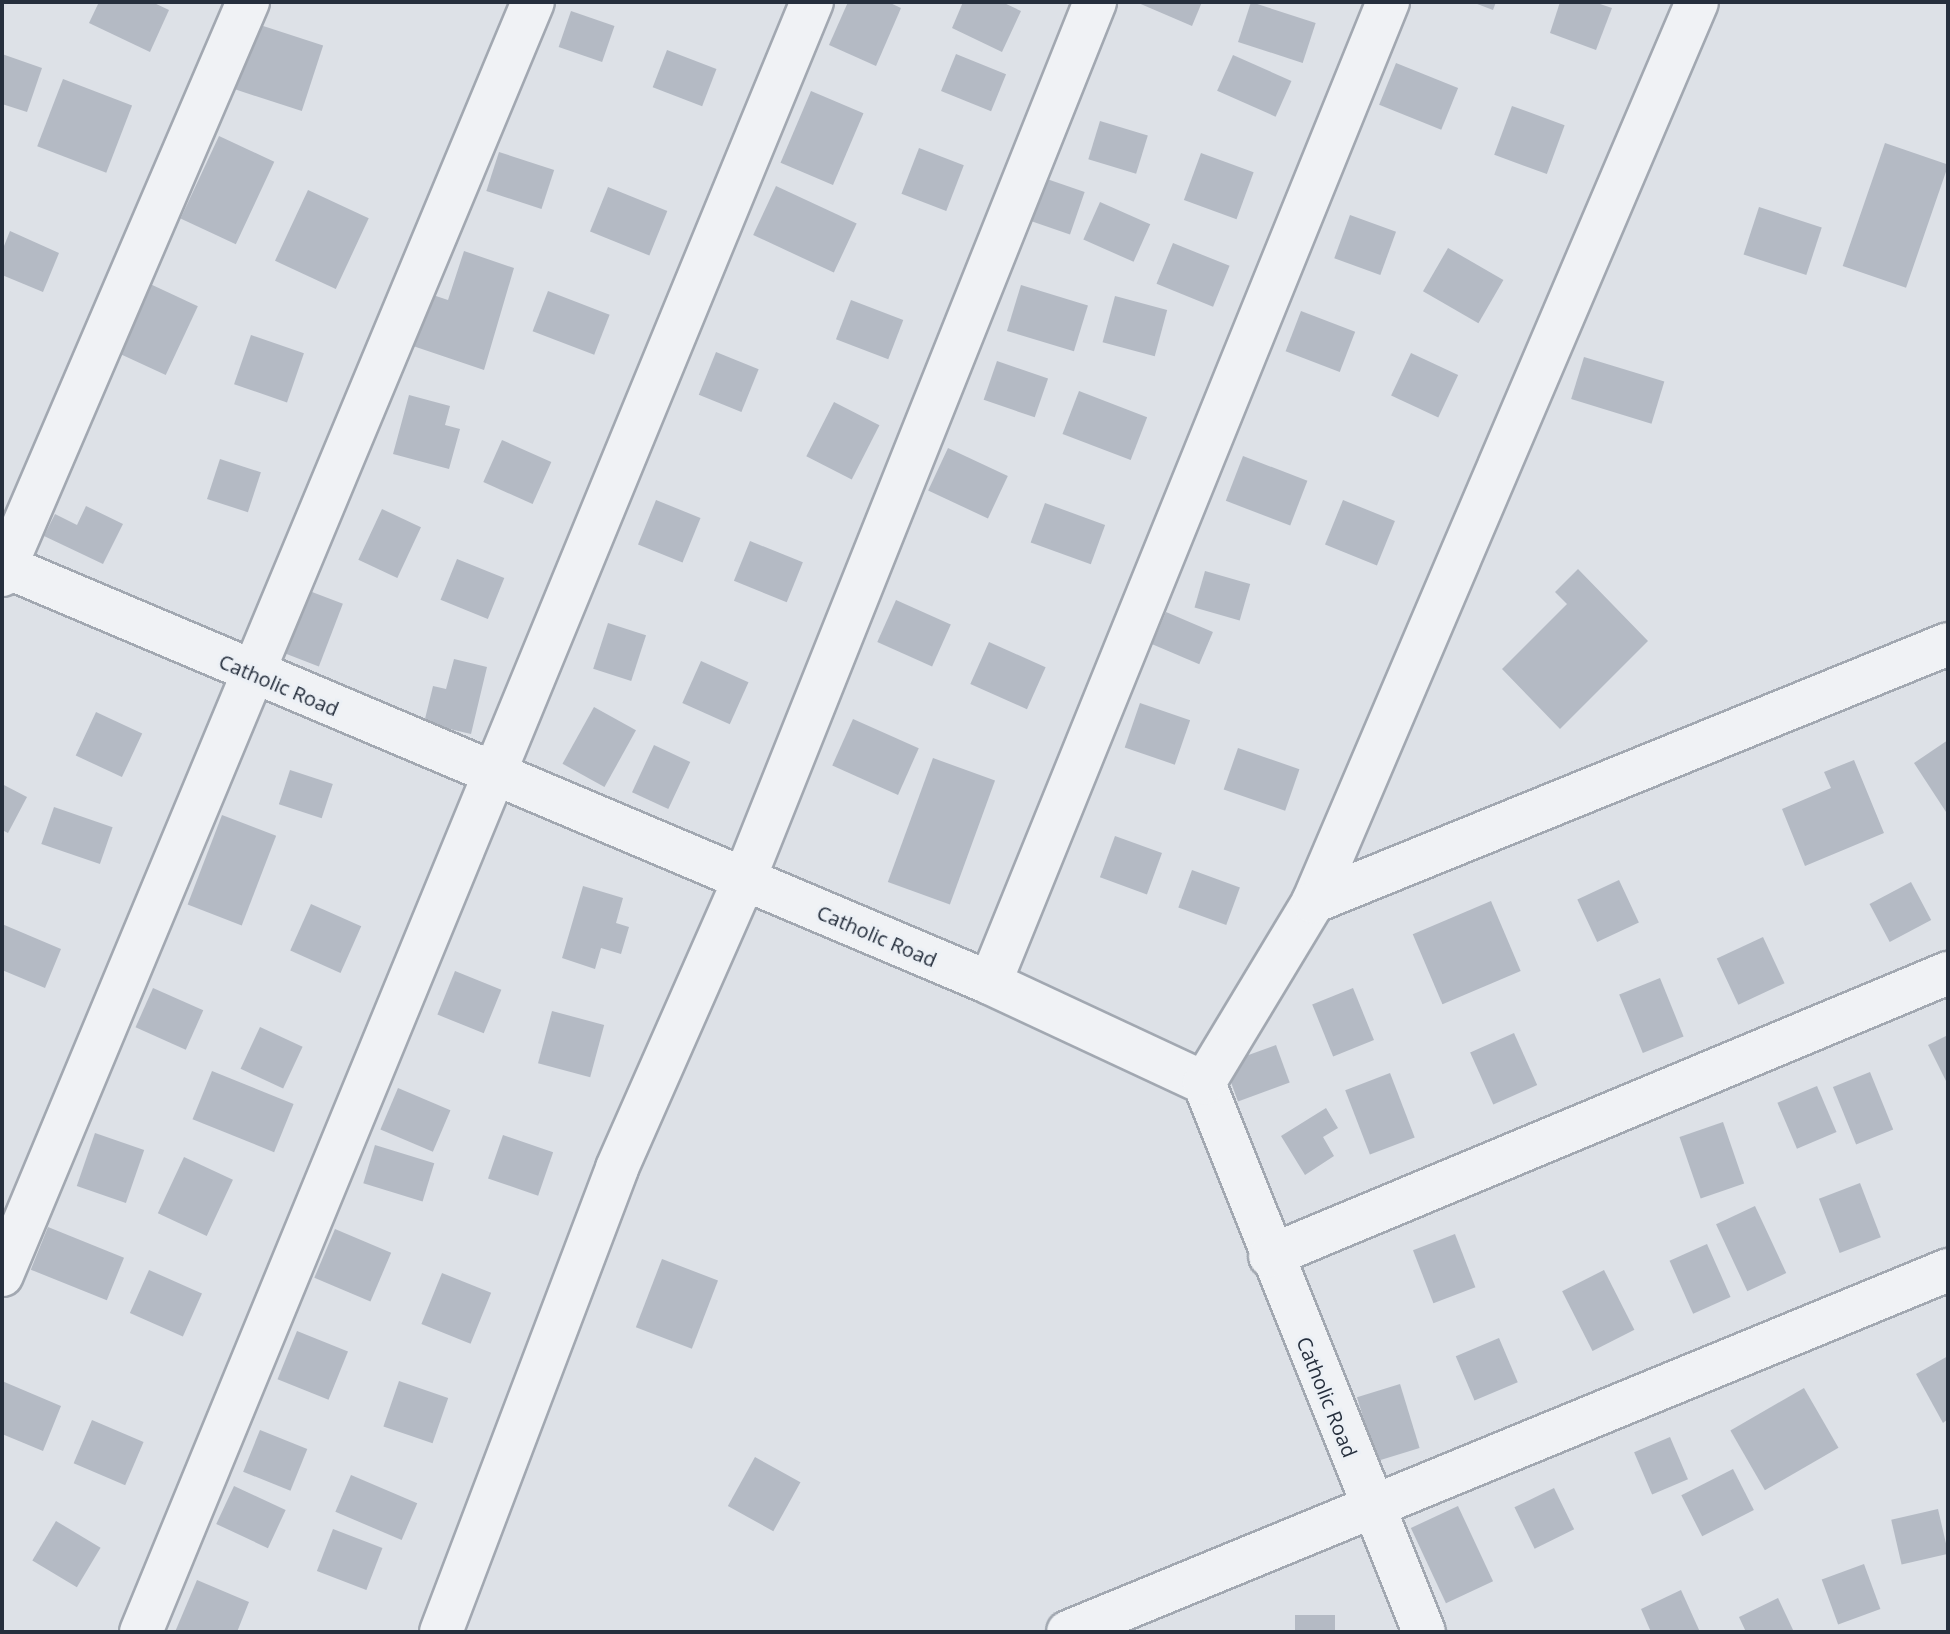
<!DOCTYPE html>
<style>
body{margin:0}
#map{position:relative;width:1950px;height:1634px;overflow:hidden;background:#dde1e7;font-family:"Open Sans",sans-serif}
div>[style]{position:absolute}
.building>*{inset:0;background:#b4bac4;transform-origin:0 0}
.roads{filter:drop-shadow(2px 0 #a2a8b1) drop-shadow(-2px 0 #a2a8b1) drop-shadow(0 2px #a2a8b1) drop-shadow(0 -2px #a2a8b1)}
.minor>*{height:42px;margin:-21px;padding:0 21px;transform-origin:21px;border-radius:21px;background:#f0f2f5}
span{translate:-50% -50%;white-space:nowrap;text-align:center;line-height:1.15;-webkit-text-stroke:6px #ecf0f5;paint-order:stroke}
.street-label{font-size:20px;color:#262f3d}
.frame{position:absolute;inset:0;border:4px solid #262f3d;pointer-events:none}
</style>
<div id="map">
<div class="building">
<div style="clip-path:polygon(99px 2px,152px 2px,169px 10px,150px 52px,89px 23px)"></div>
<div style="clip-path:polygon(848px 2px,888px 2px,901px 8px,876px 66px,829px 45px)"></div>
<div style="clip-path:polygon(963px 2px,1002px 2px,1021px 11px,1002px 52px,952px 28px)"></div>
<div style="clip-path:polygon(1136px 2px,1202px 2px,1192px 26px)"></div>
<div style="left:1251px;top:2px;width:68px;height:42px;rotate:18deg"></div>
<div style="clip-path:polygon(1472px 2px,1496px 2px,1493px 10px)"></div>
<div style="clip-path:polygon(1560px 2px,1594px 2px,1612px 8px,1596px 50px,1550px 33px)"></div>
<div style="left:571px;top:11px;width:46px;height:38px;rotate:19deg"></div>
<div style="left:248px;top:21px;width:79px;height:69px;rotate:18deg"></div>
<div style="left:667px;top:50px;width:53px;height:40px;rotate:21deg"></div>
<div style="clip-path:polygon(2px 54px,42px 68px,27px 112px,2px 104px)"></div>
<div style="left:956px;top:54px;width:54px;height:40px;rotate:22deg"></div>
<div style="left:1233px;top:55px;width:64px;height:39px;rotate:24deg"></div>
<div style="left:1396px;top:63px;width:67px;height:45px;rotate:22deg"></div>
<div style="left:63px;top:79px;width:74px;height:72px;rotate:21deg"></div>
<div style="left:811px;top:91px;width:57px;height:78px;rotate:23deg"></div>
<div style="left:1512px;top:106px;width:56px;height:52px;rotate:20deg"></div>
<div style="left:1100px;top:121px;width:50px;height:40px;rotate:17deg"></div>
<div style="left:219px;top:136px;width:61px;height:91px;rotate:25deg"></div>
<div style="left:1885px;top:143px;width:67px;height:130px;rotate:19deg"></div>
<div style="left:919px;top:148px;width:48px;height:49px;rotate:21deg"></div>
<div style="left:499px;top:152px;width:58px;height:41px;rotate:18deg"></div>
<div style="left:1201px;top:153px;width:56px;height:50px;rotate:20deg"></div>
<div style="left:1044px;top:178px;width:43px;height:45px;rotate:19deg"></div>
<div style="left:776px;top:186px;width:89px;height:54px;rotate:25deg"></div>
<div style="left:608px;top:187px;width:64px;height:48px;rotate:22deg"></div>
<div style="left:308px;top:190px;width:67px;height:78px;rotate:25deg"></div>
<div style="left:1100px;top:202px;width:55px;height:41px;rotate:24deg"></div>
<div style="left:1759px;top:207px;width:66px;height:50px;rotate:18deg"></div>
<div style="left:1350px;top:215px;width:49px;height:46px;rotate:20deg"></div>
<div style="clip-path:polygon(10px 231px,59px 253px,43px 292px,2px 275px,2px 251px)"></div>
<div style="left:1173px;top:243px;width:61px;height:44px;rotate:22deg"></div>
<div style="left:1448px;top:248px;width:64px;height:50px;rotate:30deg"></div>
<div style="clip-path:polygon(464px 251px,514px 268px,484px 370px,413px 346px,430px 294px,448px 300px)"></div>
<div style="left:148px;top:283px;width:55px;height:76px;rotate:25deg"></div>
<div style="left:1021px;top:285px;width:70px;height:48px;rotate:17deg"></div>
<div style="left:548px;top:291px;width:66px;height:43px;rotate:21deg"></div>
<div style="left:1115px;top:296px;width:54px;height:48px;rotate:15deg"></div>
<div style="left:851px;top:300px;width:56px;height:42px;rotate:21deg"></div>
<div style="left:1301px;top:311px;width:58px;height:43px;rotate:21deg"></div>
<div style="left:251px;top:335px;width:56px;height:52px;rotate:19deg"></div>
<div style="left:716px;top:352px;width:46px;height:46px;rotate:22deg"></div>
<div style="left:1411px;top:353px;width:52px;height:47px;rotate:25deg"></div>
<div style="left:1584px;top:357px;width:84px;height:44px;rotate:17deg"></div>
<div style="left:997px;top:361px;width:54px;height:41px;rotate:19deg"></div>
<div style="left:1079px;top:391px;width:73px;height:46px;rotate:21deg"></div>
<div style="clip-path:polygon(409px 395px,450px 406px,445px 425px,460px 429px,449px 469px,393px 454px)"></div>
<div style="left:834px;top:402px;width:51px;height:61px;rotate:27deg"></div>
<div style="left:502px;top:440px;width:54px;height:46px;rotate:24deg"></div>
<div style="left:948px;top:448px;width:66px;height:47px;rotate:25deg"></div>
<div style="left:1243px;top:456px;width:69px;height:48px;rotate:21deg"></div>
<div style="left:220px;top:459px;width:43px;height:42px;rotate:18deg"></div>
<div style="left:656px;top:500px;width:48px;height:48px;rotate:22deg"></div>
<div style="left:1343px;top:500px;width:56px;height:48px;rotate:22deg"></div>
<div style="left:1045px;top:503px;width:64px;height:42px;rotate:20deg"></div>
<div style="clip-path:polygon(86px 506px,123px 524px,103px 564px,44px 536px,55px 514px,77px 525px)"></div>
<div style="left:382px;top:509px;width:43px;height:56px;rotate:25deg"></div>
<div style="left:750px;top:541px;width:57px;height:43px;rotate:22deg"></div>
<div style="left:457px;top:559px;width:51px;height:44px;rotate:22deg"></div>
<div style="clip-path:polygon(1578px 569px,1648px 641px,1560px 729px,1502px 669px,1567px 604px,1555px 592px)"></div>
<div style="left:1205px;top:571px;width:47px;height:38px;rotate:16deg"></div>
<div style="left:299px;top:587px;width:47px;height:67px;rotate:21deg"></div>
<div style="left:896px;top:600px;width:60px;height:46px;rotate:24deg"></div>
<div style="left:1166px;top:612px;width:51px;height:35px;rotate:23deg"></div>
<div style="left:608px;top:623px;width:40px;height:48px;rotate:18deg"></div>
<div style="left:989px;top:642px;width:62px;height:46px;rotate:24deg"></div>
<div style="clip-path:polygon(454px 659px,487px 667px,471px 734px,424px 723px,433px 686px,446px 689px)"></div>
<div style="left:701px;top:661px;width:52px;height:46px;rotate:24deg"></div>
<div style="left:1140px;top:703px;width:53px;height:47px;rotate:19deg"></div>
<div style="left:594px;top:707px;width:48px;height:65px;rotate:29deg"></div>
<div style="left:96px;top:712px;width:51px;height:48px;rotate:25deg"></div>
<div style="left:853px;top:719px;width:72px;height:51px;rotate:24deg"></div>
<div style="clip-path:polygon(1948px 740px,1948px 815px,1914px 763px)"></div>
<div style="left:654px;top:745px;width:40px;height:52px;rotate:25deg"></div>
<div style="left:1238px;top:748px;width:65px;height:44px;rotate:19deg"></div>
<div style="left:933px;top:758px;width:66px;height:132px;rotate:20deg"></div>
<div style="clip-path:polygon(1854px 760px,1884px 833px,1805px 866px,1782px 809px,1831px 788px,1824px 772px)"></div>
<div style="left:290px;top:770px;width:45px;height:36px;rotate:18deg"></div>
<div style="clip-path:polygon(2px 784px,27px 797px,8px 833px,2px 830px)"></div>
<div style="left:54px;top:807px;width:62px;height:39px;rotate:19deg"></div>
<div style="left:222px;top:815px;width:58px;height:96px;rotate:21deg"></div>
<div style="left:1115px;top:836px;width:50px;height:44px;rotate:20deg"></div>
<div style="left:1192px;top:870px;width:51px;height:40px;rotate:20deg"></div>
<div style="left:1619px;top:880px;width:47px;height:46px;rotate:65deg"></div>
<div style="left:1911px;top:882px;width:43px;height:47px;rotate:62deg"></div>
<div style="clip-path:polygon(583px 886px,623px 898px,616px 923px,629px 927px,621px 954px,601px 948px,595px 969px,562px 958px)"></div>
<div style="left:1491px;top:901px;width:76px;height:85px;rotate:67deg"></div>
<div style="left:311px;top:904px;width:55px;height:51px;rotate:24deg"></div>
<div style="clip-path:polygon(2px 924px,61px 949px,45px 988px,2px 970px)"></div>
<div style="left:1763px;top:937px;width:51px;height:51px;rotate:65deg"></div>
<div style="left:455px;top:971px;width:50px;height:47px;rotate:22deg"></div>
<div style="left:1660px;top:978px;width:63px;height:44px;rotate:68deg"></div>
<div style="left:153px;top:988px;width:55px;height:43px;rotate:24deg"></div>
<div style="left:1353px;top:988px;width:56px;height:44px;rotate:68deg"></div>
<div style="left:552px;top:1011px;width:54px;height:54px;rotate:15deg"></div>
<div style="left:260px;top:1027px;width:47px;height:46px;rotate:25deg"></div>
<div style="left:1514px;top:1033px;width:57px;height:48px;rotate:66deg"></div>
<div style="clip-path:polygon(1948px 1035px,1948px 1085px,1928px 1045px)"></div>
<div style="left:1276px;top:1045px;width:40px;height:55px;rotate:70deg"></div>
<div style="left:212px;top:1071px;width:88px;height:52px;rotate:22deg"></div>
<div style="left:1870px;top:1072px;width:62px;height:40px;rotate:68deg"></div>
<div style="left:1390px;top:1073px;width:69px;height:48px;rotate:69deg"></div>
<div style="left:1817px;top:1086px;width:50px;height:43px;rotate:67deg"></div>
<div style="left:398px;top:1088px;width:57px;height:45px;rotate:23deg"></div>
<div style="clip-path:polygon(1326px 1108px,1338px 1128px,1323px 1137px,1334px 1156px,1305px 1175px,1281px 1136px)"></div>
<div style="left:1723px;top:1122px;width:65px;height:46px;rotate:71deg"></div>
<div style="left:95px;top:1133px;width:52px;height:56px;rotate:19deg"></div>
<div style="left:503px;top:1135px;width:53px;height:46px;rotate:19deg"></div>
<div style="left:375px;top:1145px;width:62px;height:40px;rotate:17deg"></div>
<div style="left:184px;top:1157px;width:54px;height:62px;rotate:25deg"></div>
<div style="left:1860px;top:1183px;width:58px;height:44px;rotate:69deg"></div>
<div style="left:1755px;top:1206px;width:74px;height:43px;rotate:65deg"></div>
<div style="left:48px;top:1227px;width:82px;height:46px;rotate:22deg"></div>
<div style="left:335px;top:1229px;width:61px;height:53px;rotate:23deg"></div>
<div style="left:1455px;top:1234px;width:57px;height:45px;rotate:69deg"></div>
<div style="left:1707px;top:1244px;width:58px;height:41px;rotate:66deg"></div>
<div style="left:662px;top:1259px;width:60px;height:73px;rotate:21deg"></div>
<div style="left:149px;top:1270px;width:58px;height:47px;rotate:24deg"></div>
<div style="left:1604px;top:1270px;width:67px;height:47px;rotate:63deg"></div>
<div style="left:442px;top:1273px;width:53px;height:55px;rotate:22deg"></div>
<div style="left:297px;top:1331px;width:55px;height:52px;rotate:22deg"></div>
<div style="left:1499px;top:1338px;width:48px;height:47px;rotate:67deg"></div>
<div style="clip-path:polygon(1948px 1356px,1948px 1419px,1943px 1423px,1916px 1374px)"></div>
<div style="clip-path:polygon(2px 1381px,61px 1406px,43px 1451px,2px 1434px)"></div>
<div style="left:399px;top:1381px;width:52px;height:48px;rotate:19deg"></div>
<div style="left:1400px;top:1384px;width:67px;height:45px;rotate:73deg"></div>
<div style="left:1804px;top:1388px;width:69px;height:85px;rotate:60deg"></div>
<div style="left:92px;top:1420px;width:56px;height:47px;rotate:23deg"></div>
<div style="left:260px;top:1430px;width:51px;height:45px;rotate:22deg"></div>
<div style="left:1670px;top:1437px;width:46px;height:39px;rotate:67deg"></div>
<div style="left:755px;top:1457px;width:52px;height:56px;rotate:29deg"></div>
<div style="left:1733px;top:1469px;width:46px;height:58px;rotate:63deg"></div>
<div style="left:351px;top:1475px;width:72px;height:40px;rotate:23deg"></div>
<div style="left:234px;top:1486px;width:57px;height:42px;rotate:25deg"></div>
<div style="left:1554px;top:1488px;width:46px;height:44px;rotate:64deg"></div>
<div style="left:1458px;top:1506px;width:83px;height:52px;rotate:65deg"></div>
<div style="left:1938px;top:1509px;width:46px;height:48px;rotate:77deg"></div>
<div style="left:56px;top:1521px;width:52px;height:46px;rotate:31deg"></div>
<div style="left:333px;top:1529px;width:53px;height:45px;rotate:21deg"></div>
<div style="left:1864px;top:1564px;width:48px;height:45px;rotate:70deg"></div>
<div style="clip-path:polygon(197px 1580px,249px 1602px,237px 1632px,175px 1632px)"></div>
<div style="clip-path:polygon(1681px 1590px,1700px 1632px,1651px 1632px,1641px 1609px)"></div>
<div style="clip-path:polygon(1778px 1598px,1794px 1632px,1746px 1632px,1739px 1617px)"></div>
<div style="left:1335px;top:1615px;width:17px;height:40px;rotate:90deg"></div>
</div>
<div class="roads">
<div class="minor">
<div style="left:2px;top:565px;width:1073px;rotate:22.93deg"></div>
<div style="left:990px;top:983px;width:236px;rotate:25deg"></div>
<div style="left:1204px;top:1083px;width:591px;rotate:68.16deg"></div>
<div style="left:2px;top:575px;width:624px;rotate:-66.77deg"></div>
<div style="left:1313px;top:902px;width:978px;rotate:-66.89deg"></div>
<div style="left:990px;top:983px;width:1059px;rotate:-67.92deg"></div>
<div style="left:1204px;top:1083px;width:211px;rotate:-58.9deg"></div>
<div style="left:1313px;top:902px;width:685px;rotate:-22.11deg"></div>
<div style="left:1270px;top:1256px;width:735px;rotate:-22.66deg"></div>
<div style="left:2px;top:1275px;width:1379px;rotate:-67.36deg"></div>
<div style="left:141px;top:1632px;width:1763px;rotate:-67.63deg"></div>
<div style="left:441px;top:1632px;width:496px;rotate:-69.2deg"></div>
<div style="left:617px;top:1168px;width:315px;rotate:-66.2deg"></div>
<div style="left:744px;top:880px;width:946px;rotate:-68.21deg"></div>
<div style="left:1068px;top:1632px;width:952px;rotate:-22.36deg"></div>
</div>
</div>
<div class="street-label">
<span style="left:279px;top:685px;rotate:23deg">Catholic Road</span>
<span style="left:877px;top:936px;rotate:23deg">Catholic Road</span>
<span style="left:1327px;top:1397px;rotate:68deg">Catholic Road</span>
</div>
<div class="frame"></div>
</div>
